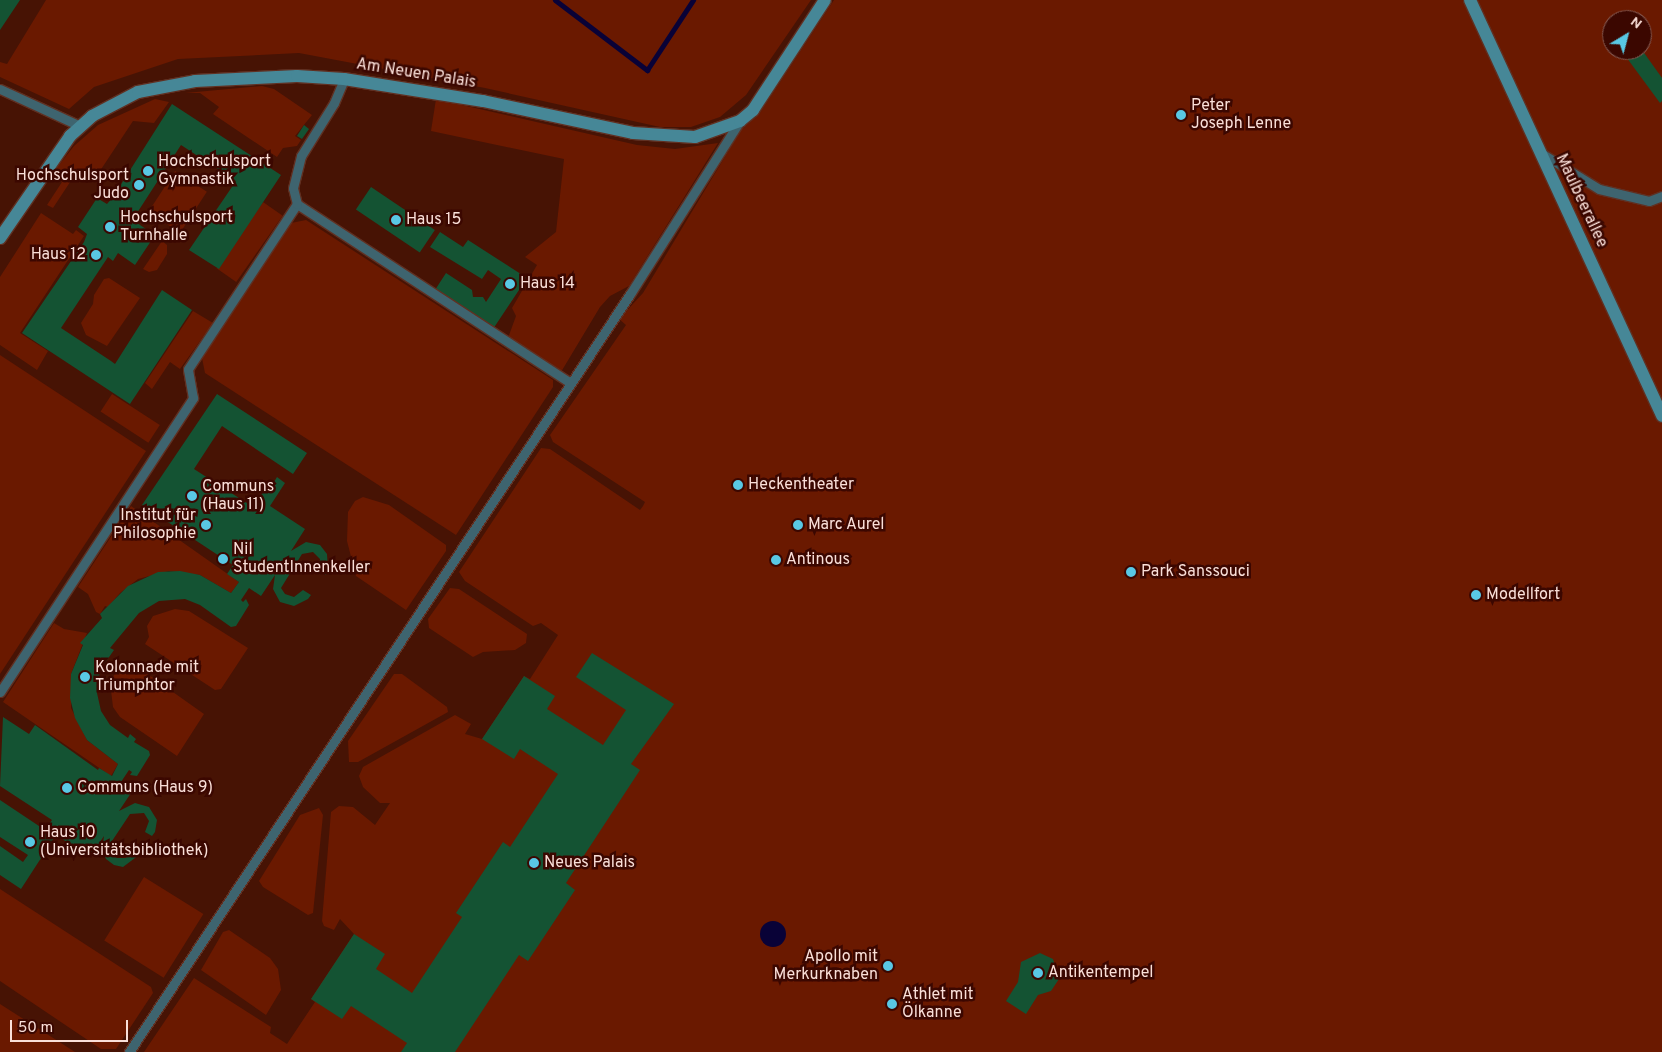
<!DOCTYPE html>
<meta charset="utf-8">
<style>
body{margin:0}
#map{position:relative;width:1662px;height:1052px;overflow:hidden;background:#471304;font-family:Overpass,sans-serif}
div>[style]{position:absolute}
.green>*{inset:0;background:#6a1900;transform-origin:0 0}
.water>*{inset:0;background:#090237}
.round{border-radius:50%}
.stream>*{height:5px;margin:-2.5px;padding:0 2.5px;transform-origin:2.5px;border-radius:2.5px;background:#090237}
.building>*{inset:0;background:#145333;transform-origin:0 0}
.roads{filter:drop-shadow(1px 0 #603022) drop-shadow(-1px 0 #603022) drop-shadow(0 1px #603022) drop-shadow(0 -1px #603022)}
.lane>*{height:9px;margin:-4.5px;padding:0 4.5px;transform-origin:4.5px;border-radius:4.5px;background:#3e646f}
.secondary>*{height:12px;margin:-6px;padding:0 6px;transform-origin:6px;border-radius:6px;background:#468797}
.dots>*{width:14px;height:14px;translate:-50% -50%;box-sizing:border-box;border:2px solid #3b0700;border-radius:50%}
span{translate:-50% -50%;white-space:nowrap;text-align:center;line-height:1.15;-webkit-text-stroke:5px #3b0700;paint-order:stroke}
.street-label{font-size:16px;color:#fadfd8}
.poi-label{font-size:16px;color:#fadfd8}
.left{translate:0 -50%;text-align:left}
.right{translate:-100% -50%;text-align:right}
.north{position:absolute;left:1602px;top:10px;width:50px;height:50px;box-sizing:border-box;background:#3b0700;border:1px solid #875d56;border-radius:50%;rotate:37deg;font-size:14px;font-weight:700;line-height:20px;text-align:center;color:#fadfd8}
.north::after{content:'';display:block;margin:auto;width:18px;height:22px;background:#59c8e4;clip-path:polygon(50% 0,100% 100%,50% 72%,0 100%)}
.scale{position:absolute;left:10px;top:1020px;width:118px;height:22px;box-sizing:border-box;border:2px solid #fadfd8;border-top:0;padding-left:6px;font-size:15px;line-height:18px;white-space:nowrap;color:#fadfd8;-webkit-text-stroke:4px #3b0700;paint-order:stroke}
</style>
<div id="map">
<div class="green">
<div style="clip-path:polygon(46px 0,811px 0,746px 95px,720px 117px,691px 127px,660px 127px,485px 88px,299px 53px,178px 59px,94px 87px,69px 109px,0 77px,0 62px,7px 64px)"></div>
<div style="clip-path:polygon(evenodd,834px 0,1662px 0,1662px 1052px,144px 1052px,194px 978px,271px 1027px,270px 1033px,287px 1044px,315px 1002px,311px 999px,354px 934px,340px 919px,334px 930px,324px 926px,322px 921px,331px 812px,339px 806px,353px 807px,375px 825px,390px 803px,380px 803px,363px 787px,359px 776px,363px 767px,455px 715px,471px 724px,465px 734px,482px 739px,524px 676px,530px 679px,558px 635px,541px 623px,533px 626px,465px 581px,459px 572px,541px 448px,550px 449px,640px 510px,643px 506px,645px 502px,553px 442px,550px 435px,626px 325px,619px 319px,643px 293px,741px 130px,759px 114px,834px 0,1612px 20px,1642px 20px,1642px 50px,1612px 50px,1612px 20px)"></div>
<div style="clip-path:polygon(262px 86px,274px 89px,312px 115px,295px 136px,301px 140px,297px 146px,283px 148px,277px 157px,213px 114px,219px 107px,200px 93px,185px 93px)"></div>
<div style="clip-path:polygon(155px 99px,169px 102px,154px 123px,133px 121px,94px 180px,78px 170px,53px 208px,47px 205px,62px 182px,51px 175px,74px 146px,98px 125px)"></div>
<div style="clip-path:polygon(436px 99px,637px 145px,675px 149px,718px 143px,629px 286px,610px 296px,600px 307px,561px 372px,508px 338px,516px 316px,512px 308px,537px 265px,525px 257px,556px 232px,564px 159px,431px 131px)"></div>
<div style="left:175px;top:171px;width:38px;height:49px;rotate:33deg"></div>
<div style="left:263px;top:202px;width:24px;height:81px;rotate:35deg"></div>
<div style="clip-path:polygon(41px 213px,73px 234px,76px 230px,84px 236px,20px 333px,48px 351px,37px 370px,0 345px,0 277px)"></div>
<div style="clip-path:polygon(306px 220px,553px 380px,553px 387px,456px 535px,205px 373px,202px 358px,291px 223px)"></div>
<div style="clip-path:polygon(162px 241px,167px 245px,167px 254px,157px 270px,149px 272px,143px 269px)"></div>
<div style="clip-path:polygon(109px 278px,140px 298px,107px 346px,86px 335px,81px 323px,93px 304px,94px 295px,104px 279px)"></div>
<div style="clip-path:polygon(193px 311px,213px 323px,180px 369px,170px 362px,152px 389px,145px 383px)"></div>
<div style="clip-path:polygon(0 355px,146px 451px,0 674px)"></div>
<div style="left:112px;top:394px;width:57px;height:21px;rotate:33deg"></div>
<div style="clip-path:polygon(363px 497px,389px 505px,446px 545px,446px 551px,406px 610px,356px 576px,347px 541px,348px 512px,355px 501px)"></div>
<div style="clip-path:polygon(131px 506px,239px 582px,231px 593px,200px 575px,169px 571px,138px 579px,120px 593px,108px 607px,105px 606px,100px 614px,96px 612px,88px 594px,78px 587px)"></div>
<div style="clip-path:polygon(450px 588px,459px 589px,527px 634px,526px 643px,515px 650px,483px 652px,473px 657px,429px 628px,428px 619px)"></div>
<div style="clip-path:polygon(175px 609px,189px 611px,248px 648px,221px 689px,215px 690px,145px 644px,149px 637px,147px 626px,153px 616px)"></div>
<div style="clip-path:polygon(54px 623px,64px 629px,87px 633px,71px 674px,71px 708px,87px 740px,118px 764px,111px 776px,3px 702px)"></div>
<div style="clip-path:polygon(132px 663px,204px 714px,177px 756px,120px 717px,113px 707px,110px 682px,117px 670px,127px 671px)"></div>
<div style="clip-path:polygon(394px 674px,402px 674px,447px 707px,448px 712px,358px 762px,349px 762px,348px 741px)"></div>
<div style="clip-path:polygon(319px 808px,323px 815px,313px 913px,308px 915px,263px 887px,259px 881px,300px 815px)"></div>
<div style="left:144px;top:877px;width:70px;height:75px;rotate:32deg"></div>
<div style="clip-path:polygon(0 889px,151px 987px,153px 993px,116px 1049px,101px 1049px,0 981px)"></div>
<div style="clip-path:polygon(229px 930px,270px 958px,278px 969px,281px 990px,266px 1015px,201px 970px,223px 932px)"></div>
<div style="clip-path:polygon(0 1004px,75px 1052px,0 1052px)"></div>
</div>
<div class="water">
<div class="round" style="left:760px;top:921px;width:26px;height:26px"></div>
</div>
<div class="stream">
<div style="left:555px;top:0;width:116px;rotate:37.3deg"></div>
<div style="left:647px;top:70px;width:84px;rotate:-56.7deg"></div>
</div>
<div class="building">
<div style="clip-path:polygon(0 0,20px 0,0 30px)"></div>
<div style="clip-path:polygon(1621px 50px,1642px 50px,1662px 78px,1662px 101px,1660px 103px)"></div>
<div style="clip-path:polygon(172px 104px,281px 175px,219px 269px,189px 250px,236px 181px,181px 145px,137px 213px,142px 216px,137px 223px,155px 235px,135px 265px,118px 253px,113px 261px,108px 257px,61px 328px,111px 361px,115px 364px,162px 290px,192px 310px,130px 404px,22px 333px,84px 242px,87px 234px,78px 227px,97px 198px,107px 204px,113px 197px)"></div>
<div style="clip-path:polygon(304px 125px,309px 129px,302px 139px,297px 136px)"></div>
<div style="left:371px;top:187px;width:77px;height:27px;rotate:34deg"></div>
<div style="clip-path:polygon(440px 232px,463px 247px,468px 240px,527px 278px,493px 329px,435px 290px,446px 273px,472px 290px,473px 297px,483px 297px,486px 302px,501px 279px,488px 270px,482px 279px,430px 247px)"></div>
<div style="clip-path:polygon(217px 394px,307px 453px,293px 474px,222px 426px,194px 469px,253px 507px,268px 485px,271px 487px,277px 477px,285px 483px,270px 506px,305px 529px,291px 551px,306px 542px,320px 545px,327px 554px,328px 570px,326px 575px,319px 570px,320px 559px,313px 552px,302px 554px,281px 588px,285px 594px,294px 597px,303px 590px,311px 595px,308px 599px,294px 606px,280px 602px,273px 589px,275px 575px,261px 596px,249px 588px,241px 600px,243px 602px,246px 599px,249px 605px,236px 626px,231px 627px,200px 605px,185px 599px,159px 601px,139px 613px,110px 648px,114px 650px,100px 670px,97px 693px,101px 711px,110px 725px,128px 738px,130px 734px,136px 739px,134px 742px,149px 751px,150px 755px,137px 776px,130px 775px,132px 772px,129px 770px,121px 782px,133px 790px,119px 811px,135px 803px,149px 807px,157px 820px,155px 832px,152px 836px,145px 832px,149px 821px,144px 813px,130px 814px,110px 844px,111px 853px,117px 858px,126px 858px,132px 851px,139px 855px,123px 867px,114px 865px,106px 859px,102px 850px,104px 836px,90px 857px,56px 835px,21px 889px,0 875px,0 846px,23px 862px,28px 855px,0 837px,0 800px,45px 830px,52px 820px,0 786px,3px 717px,29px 734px,35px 725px,98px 770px,99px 768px,112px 776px,118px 764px,87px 740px,75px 718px,70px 698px,71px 674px,83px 645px,80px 643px,102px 618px,100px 614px,128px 586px,158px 572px,180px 571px,200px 575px,231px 593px,239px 582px,227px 574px,233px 565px,142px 505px)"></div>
<div style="clip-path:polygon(592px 653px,674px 704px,631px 764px,640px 770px,566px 883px,575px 890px,528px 961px,519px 955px,455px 1052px,401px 1052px,407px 1043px,351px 1006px,342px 1019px,311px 999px,354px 934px,385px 954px,376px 969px,412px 993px,462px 917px,456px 913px,503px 842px,510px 847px,558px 774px,520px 749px,514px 759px,482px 739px,524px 676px,555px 696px,547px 709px,603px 745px,626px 710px,576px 677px)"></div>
<div style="clip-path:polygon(1040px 953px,1053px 959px,1059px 979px,1051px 991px,1038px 995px,1026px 1014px,1006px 1001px,1018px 982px,1021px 962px)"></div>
</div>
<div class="roads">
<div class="lane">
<div style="left:0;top:89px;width:88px;rotate:24.8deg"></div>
<div style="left:1541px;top:153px;width:68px;rotate:31.8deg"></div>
<div style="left:1599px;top:189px;width:51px;rotate:13.5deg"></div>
<div style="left:1649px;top:201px;width:14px;rotate:-21deg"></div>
<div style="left:297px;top:204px;width:327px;rotate:33.2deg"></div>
<div style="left:0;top:692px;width:352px;rotate:-56.7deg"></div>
<div style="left:193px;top:398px;width:29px;rotate:-100deg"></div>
<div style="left:188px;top:369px;width:198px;rotate:-56.6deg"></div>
<div style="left:297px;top:204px;width:16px;rotate:-104deg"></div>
<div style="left:293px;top:188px;width:33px;rotate:-76deg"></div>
<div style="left:301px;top:156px;width:62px;rotate:-58.1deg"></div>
<div style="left:334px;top:103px;width:26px;rotate:-67deg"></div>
<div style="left:129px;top:1052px;width:909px;rotate:-56.54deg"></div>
<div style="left:630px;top:294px;width:205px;rotate:-57.6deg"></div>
</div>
<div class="secondary">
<div style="left:1470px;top:0;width:458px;rotate:65.2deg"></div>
<div style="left:0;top:238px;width:124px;rotate:-55.5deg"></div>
<div style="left:70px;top:136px;width:30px;rotate:-42deg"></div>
<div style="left:92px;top:116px;width:52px;rotate:-27.6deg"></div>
<div style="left:138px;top:92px;width:58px;rotate:-10.9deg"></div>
<div style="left:195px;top:81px;width:102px;rotate:-2.8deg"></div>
<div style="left:297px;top:76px;width:47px;rotate:3.7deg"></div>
<div style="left:344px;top:79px;width:141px;rotate:9deg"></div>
<div style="left:483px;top:101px;width:153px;rotate:12deg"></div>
<div style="left:633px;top:133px;width:62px;rotate:3.7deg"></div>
<div style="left:695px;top:137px;width:48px;rotate:-19.6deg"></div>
<div style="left:740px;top:121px;width:17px;rotate:-40deg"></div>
<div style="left:753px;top:110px;width:131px;rotate:-56.8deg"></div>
</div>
</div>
<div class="dots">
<div style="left:1181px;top:115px;background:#59c8e4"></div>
<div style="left:148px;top:171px;background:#59c8e4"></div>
<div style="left:139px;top:185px;background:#59c8e4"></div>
<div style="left:396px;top:220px;background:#59c8e4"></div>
<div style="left:110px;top:227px;background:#59c8e4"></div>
<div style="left:96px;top:255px;background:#59c8e4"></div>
<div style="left:510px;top:284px;background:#59c8e4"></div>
<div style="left:738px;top:485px;background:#59c8e4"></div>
<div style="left:192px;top:496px;background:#59c8e4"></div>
<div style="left:206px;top:525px;background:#59c8e4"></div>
<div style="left:798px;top:525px;background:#59c8e4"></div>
<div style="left:223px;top:559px;background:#59c8e4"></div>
<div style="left:776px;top:560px;background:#59c8e4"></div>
<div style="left:1131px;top:572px;background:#59c8e4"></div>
<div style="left:1476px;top:595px;background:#59c8e4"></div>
<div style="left:85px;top:677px;background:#59c8e4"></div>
<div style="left:67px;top:788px;background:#59c8e4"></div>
<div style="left:30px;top:842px;background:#59c8e4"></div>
<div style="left:534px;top:863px;background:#59c8e4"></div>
<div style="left:888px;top:966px;background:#59c8e4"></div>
<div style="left:1038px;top:973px;background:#59c8e4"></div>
<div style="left:892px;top:1004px;background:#59c8e4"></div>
</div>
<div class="street-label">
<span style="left:416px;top:74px;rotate:9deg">Am Neuen Palais</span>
<span style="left:1581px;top:201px;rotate:65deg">Maulbeerallee</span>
</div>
<div class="poi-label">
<span class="left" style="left:1191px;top:115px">Peter<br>Joseph Lenne</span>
<span class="left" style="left:158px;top:171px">Hochschulsport<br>Gymnastik</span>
<span class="right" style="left:129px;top:185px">Hochschulsport<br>Judo</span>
<span class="left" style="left:120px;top:227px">Hochschulsport<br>Turnhalle</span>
<span class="left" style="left:406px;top:220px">Haus 15</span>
<span class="right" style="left:86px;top:255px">Haus 12</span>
<span class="left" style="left:520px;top:284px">Haus 14</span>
<span class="left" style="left:748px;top:485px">Heckentheater</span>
<span class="left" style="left:202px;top:496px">Communs<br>(Haus 11)</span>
<span class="right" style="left:196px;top:525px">Institut für<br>Philosophie</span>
<span class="left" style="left:808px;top:525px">Marc Aurel</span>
<span class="left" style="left:233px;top:559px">Nil<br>StudentInnenkeller</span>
<span class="left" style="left:786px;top:560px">Antinous</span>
<span class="left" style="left:1141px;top:572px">Park Sanssouci</span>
<span class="left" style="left:1486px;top:595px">Modellfort</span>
<span class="left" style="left:95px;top:677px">Kolonnade mit<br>Triumphtor</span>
<span class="left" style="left:77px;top:788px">Communs (Haus 9)</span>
<span class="left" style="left:40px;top:842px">Haus 10<br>(Universitätsbibliothek)</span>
<span class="left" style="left:544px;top:863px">Neues Palais</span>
<span class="right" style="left:878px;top:966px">Apollo mit<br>Merkurknaben</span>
<span class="left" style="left:1048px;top:973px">Antikentempel</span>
<span class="left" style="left:902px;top:1004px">Athlet mit<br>Ölkanne</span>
</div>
<div class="north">N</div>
<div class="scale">50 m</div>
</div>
